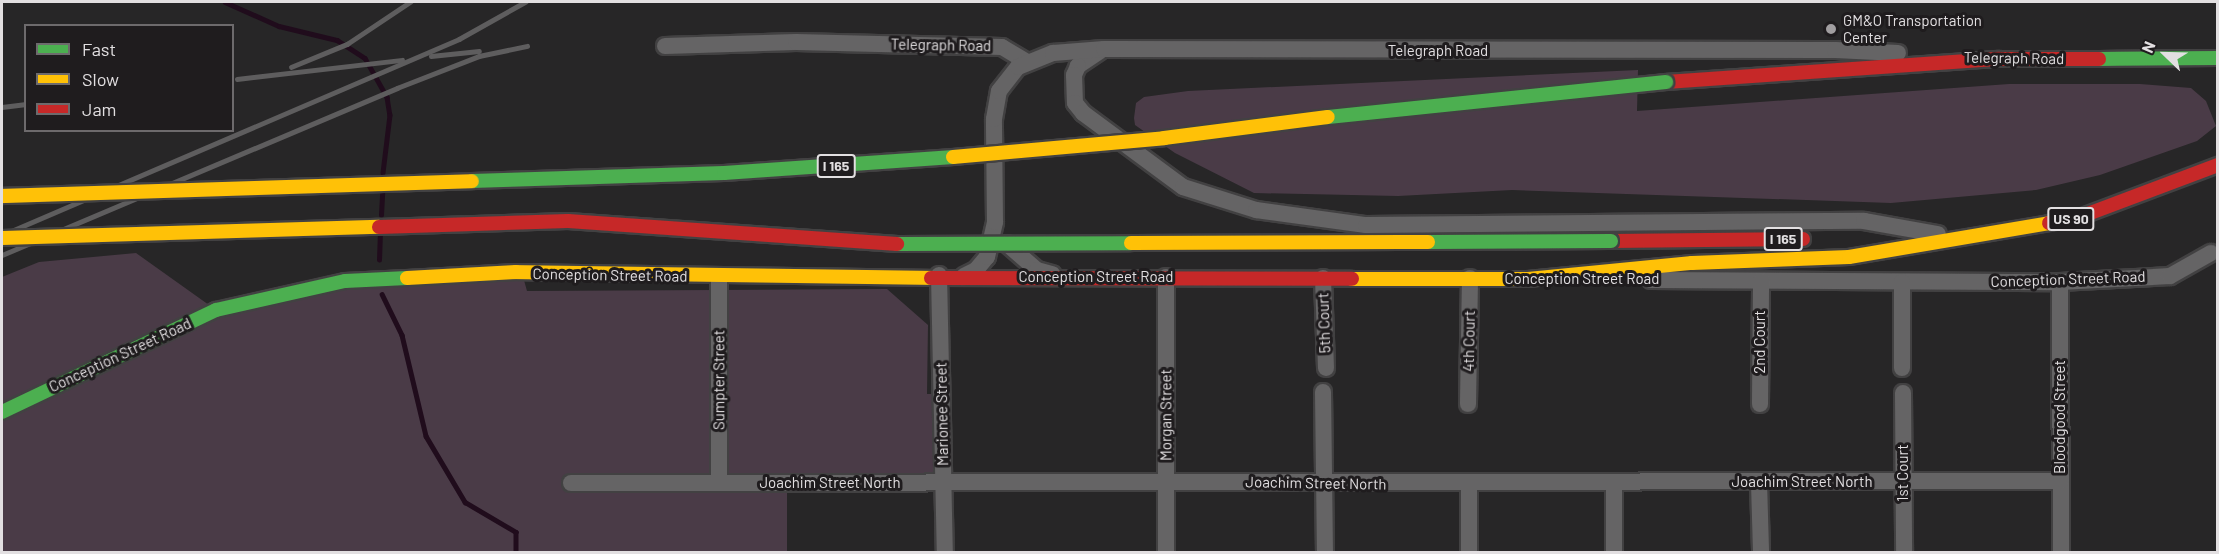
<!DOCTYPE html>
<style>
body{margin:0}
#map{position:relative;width:2219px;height:554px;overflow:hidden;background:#272627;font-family:Barlow,sans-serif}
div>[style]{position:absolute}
.green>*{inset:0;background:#4a3b47}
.stream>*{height:4.5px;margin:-2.25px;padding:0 2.25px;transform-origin:2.25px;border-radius:2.25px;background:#200c1c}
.roads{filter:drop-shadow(2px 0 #424142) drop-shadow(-2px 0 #424142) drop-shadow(0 2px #424142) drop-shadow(0 -2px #424142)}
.street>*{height:16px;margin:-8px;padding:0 8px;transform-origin:8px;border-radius:8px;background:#656465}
.fast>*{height:14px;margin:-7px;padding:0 7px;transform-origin:7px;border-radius:7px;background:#4caf50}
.slow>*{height:14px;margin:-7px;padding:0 7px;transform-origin:7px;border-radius:7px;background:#ffc107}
.jam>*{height:14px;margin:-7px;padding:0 7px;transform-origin:7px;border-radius:7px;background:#c62828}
.rail>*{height:4.5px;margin:-2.25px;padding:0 2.25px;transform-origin:2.25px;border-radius:2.25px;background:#5e5d5e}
.bridges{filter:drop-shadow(2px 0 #424142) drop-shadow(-2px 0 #424142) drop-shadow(0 2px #424142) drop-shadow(0 -2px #424142)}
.fast-bridge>*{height:14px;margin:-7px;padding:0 7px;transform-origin:7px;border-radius:7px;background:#4caf50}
.slow-bridge>*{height:14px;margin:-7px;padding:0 7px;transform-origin:7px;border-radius:7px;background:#ffc107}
.jam-bridge>*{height:14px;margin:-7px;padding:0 7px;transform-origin:7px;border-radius:7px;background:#c62828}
.dots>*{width:16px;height:16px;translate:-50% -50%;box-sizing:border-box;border:3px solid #1f1c1e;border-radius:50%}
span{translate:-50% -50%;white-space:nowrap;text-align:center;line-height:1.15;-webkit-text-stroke:6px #1f1c1e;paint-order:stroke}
.shield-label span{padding:2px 4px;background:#1f1c1e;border:2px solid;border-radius:4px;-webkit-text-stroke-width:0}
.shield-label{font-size:14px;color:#e2dfe1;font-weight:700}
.poi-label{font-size:15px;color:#e2dfe1}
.left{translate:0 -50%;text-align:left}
.street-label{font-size:15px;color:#e2dfe1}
.frame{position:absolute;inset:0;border:3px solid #e2dfe1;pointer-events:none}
.legend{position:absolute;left:24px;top:24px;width:210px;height:108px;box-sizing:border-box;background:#1f1c1e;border:2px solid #6d6a6c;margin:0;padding:8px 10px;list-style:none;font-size:18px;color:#e2dfe1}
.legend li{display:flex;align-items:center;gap:12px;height:30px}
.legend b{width:30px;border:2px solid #6d6a6c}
.north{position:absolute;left:2135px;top:24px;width:60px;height:60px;-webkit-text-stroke:4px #1f1c1e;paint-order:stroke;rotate:293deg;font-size:16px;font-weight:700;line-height:24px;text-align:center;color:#e2dfe1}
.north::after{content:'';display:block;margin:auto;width:21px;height:27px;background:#e2dfe1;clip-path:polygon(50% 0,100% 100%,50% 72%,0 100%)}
</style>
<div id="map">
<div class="green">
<div style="clip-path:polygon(1638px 70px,1637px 111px,2009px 84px,2140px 84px,2191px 88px,2206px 101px,2216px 126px,2197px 141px,2100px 175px,2036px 190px,1891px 203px,1512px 190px,1398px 196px,1254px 193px,1175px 153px,1135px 125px,1134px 118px,1136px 103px,1144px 97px,1188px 91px)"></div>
<div style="clip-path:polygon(136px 253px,216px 310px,345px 281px,522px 273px,527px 291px,887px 289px,928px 325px,927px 394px,950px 394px,952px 490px,787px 492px,787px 552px,2px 552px,2px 277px,39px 262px)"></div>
</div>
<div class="stream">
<div style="left:225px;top:2px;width:59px;rotate:24deg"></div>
<div style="left:279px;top:26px;width:60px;rotate:13.6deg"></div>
<div style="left:337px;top:40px;width:33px;rotate:33deg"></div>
<div style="left:365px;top:58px;width:45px;rotate:60.6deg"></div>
<div style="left:387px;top:97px;width:18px;rotate:81deg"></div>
<div style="left:390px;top:115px;width:58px;rotate:96.9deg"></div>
<div style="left:381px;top:215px;width:21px;rotate:-87deg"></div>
<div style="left:379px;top:260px;width:24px;rotate:-88deg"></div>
<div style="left:382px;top:294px;width:46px;rotate:64deg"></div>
<div style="left:402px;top:335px;width:104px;rotate:76.6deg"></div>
<div style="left:426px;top:436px;width:77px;rotate:59.4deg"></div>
<div style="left:465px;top:502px;width:59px;rotate:30.5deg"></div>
<div style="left:516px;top:532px;width:20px;rotate:90deg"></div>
</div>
<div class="roads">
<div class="street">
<div style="left:665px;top:46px;width:131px;rotate:-1.7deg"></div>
<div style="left:796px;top:42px;width:206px;rotate:1.4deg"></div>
<div style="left:1002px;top:47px;width:29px;rotate:31deg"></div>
<div style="left:1100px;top:51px;width:27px;rotate:146deg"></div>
<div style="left:1078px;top:66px;width:10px;rotate:114deg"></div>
<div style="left:1074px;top:75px;width:28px;rotate:88deg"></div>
<div style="left:1075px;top:103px;width:13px;rotate:51deg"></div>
<div style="left:1083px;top:113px;width:124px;rotate:36.5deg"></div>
<div style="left:1183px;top:187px;width:77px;rotate:17.5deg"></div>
<div style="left:1256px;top:210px;width:111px;rotate:7.8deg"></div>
<div style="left:1366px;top:225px;width:498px;rotate:-0.5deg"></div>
<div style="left:1864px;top:221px;width:75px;rotate:10deg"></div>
<div style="left:1007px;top:244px;width:40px;rotate:41deg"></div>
<div style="left:1037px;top:270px;width:16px;rotate:15deg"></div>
<div style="left:939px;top:275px;width:277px;rotate:88.8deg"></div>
<div style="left:964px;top:276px;width:13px;rotate:-27deg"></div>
<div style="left:976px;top:270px;width:17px;rotate:-50deg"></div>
<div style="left:987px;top:257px;width:36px;rotate:-77deg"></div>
<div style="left:995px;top:222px;width:103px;rotate:-90.6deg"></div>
<div style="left:994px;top:119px;width:28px;rotate:-80deg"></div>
<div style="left:999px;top:91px;width:31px;rotate:-52deg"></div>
<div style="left:1018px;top:67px;width:38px;rotate:-22deg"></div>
<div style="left:1053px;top:53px;width:51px;rotate:-4.5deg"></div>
<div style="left:1104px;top:49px;width:731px;rotate:0.08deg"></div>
<div style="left:1835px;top:50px;width:63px;rotate:2.7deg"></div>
<div style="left:1323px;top:278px;width:90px;rotate:88.1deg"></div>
<div style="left:1651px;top:280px;width:409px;rotate:0.3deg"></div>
<div style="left:2060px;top:282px;width:110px;rotate:-3.1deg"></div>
<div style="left:2170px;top:276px;width:47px;rotate:-29.3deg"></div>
<div style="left:1902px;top:282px;width:86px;rotate:90deg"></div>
<div style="left:2060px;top:282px;width:270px;rotate:89.8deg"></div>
<div style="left:1323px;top:392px;width:160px;rotate:89.3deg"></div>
<div style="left:1903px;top:393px;width:159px;rotate:89.6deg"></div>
<div style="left:1468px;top:404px;width:126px;rotate:-89.1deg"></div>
<div style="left:1760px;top:404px;width:123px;rotate:-89.5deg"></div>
<div style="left:719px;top:482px;width:205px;rotate:-90deg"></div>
<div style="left:571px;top:483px;width:1490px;rotate:-0.08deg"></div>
<div style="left:1759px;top:483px;width:69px;rotate:88.3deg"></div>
<div style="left:1614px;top:484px;width:68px;rotate:90deg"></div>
<div style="left:1166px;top:552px;width:275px;rotate:-90deg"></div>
<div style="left:1469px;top:552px;width:67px;rotate:-90deg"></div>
</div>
<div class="fast">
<div style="left:2099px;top:59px;width:119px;rotate:-0.5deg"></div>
<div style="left:2px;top:412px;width:237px;rotate:-25.5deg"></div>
<div style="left:216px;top:310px;width:132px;rotate:-12.7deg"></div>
<div style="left:345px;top:281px;width:62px;rotate:-2.8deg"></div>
</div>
<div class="slow">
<div style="left:407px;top:278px;width:109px;rotate:-3.2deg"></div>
<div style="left:516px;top:272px;width:415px;rotate:0.8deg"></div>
<div style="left:1352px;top:279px;width:176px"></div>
<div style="left:1528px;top:279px;width:165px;rotate:-5.6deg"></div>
<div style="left:1692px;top:263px;width:157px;rotate:-2.2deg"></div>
<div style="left:1849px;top:257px;width:203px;rotate:-9.6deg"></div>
</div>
<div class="jam">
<div style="left:1666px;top:82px;width:334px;rotate:-4deg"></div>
<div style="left:1999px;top:59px;width:100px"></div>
<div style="left:2049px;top:223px;width:28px;rotate:-10deg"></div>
<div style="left:2077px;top:218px;width:151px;rotate:-20.6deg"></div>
<div style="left:1611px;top:241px;width:192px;rotate:-0.6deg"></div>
<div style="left:931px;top:278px;width:421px;rotate:0.1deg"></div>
</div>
</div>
<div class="rail">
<div style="left:431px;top:56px;width:48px;rotate:-5.9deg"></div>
<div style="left:291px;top:67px;width:61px;rotate:-22.3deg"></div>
<div style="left:347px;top:44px;width:76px;rotate:-33.7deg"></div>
<div style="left:237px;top:79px;width:166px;rotate:-6.6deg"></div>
<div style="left:2px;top:107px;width:24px;rotate:-7deg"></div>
<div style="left:2px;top:235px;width:497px;rotate:-23.2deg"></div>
<div style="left:459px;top:39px;width:76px;rotate:-29.3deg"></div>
<div style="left:2px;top:255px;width:429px;rotate:-22.9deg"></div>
<div style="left:397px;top:88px;width:88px;rotate:-21.3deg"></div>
<div style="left:479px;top:56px;width:49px;rotate:-11.8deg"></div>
</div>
<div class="bridges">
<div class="fast-bridge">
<div style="left:1328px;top:117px;width:340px;rotate:-5.9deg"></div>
<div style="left:472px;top:181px;width:252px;rotate:-1.8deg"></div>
<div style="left:724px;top:173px;width:230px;rotate:-4deg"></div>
<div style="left:1428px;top:242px;width:183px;rotate:-0.3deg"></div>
<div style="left:897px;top:244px;width:234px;rotate:-0.2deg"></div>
</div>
<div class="slow-bridge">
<div style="left:953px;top:157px;width:212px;rotate:-5.1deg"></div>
<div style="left:1164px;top:138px;width:165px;rotate:-7.3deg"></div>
<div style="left:2px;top:196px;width:470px;rotate:-1.8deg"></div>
<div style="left:2px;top:238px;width:377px;rotate:-1.7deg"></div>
<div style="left:1131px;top:243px;width:297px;rotate:-0.2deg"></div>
</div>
<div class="jam-bridge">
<div style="left:379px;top:227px;width:189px;rotate:-1.8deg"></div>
<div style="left:568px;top:221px;width:330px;rotate:4deg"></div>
</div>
</div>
<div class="dots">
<div style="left:1831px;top:29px;background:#a19ea0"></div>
</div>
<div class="shield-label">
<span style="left:836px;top:166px">I 165</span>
<span style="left:2071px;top:219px">US 90</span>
<span style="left:1783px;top:239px">I 165</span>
</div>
<div class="poi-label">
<span class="left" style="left:1843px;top:29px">GM&amp;O Transportation<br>Center</span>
</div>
<div class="street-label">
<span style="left:941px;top:45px;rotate:1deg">Telegraph Road</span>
<span style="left:1438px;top:51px">Telegraph Road</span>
<span style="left:2014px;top:58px;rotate:1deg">Telegraph Road</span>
<span style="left:610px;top:275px;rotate:1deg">Conception Street Road</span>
<span style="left:1096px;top:277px">Conception Street Road</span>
<span style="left:1582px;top:279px">Conception Street Road</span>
<span style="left:2068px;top:279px;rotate:-2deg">Conception Street Road</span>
<span style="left:1324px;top:323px;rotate:-92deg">5th Court</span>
<span style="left:1469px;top:341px;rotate:-89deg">4th Court</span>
<span style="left:1760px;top:342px;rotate:-90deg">2nd Court</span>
<span style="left:120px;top:355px;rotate:-25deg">Conception Street Road</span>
<span style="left:719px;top:380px;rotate:-90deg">Sumpter Street</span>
<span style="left:942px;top:414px;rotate:-91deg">Marionee Street</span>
<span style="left:1166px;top:415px;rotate:-90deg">Morgan Street</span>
<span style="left:2060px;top:417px;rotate:-90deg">Bloodgood Street</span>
<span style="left:1903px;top:473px;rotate:-90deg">1st Court</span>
<span style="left:1802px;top:482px">Joachim Street North</span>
<span style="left:830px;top:483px">Joachim Street North</span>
<span style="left:1316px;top:483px;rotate:1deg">Joachim Street North</span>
</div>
<div class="frame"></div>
<ul class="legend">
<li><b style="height:8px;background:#4caf50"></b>Fast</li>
<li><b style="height:8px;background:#ffc107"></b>Slow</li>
<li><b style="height:8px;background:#c62828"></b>Jam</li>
</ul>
<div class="north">N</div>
</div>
